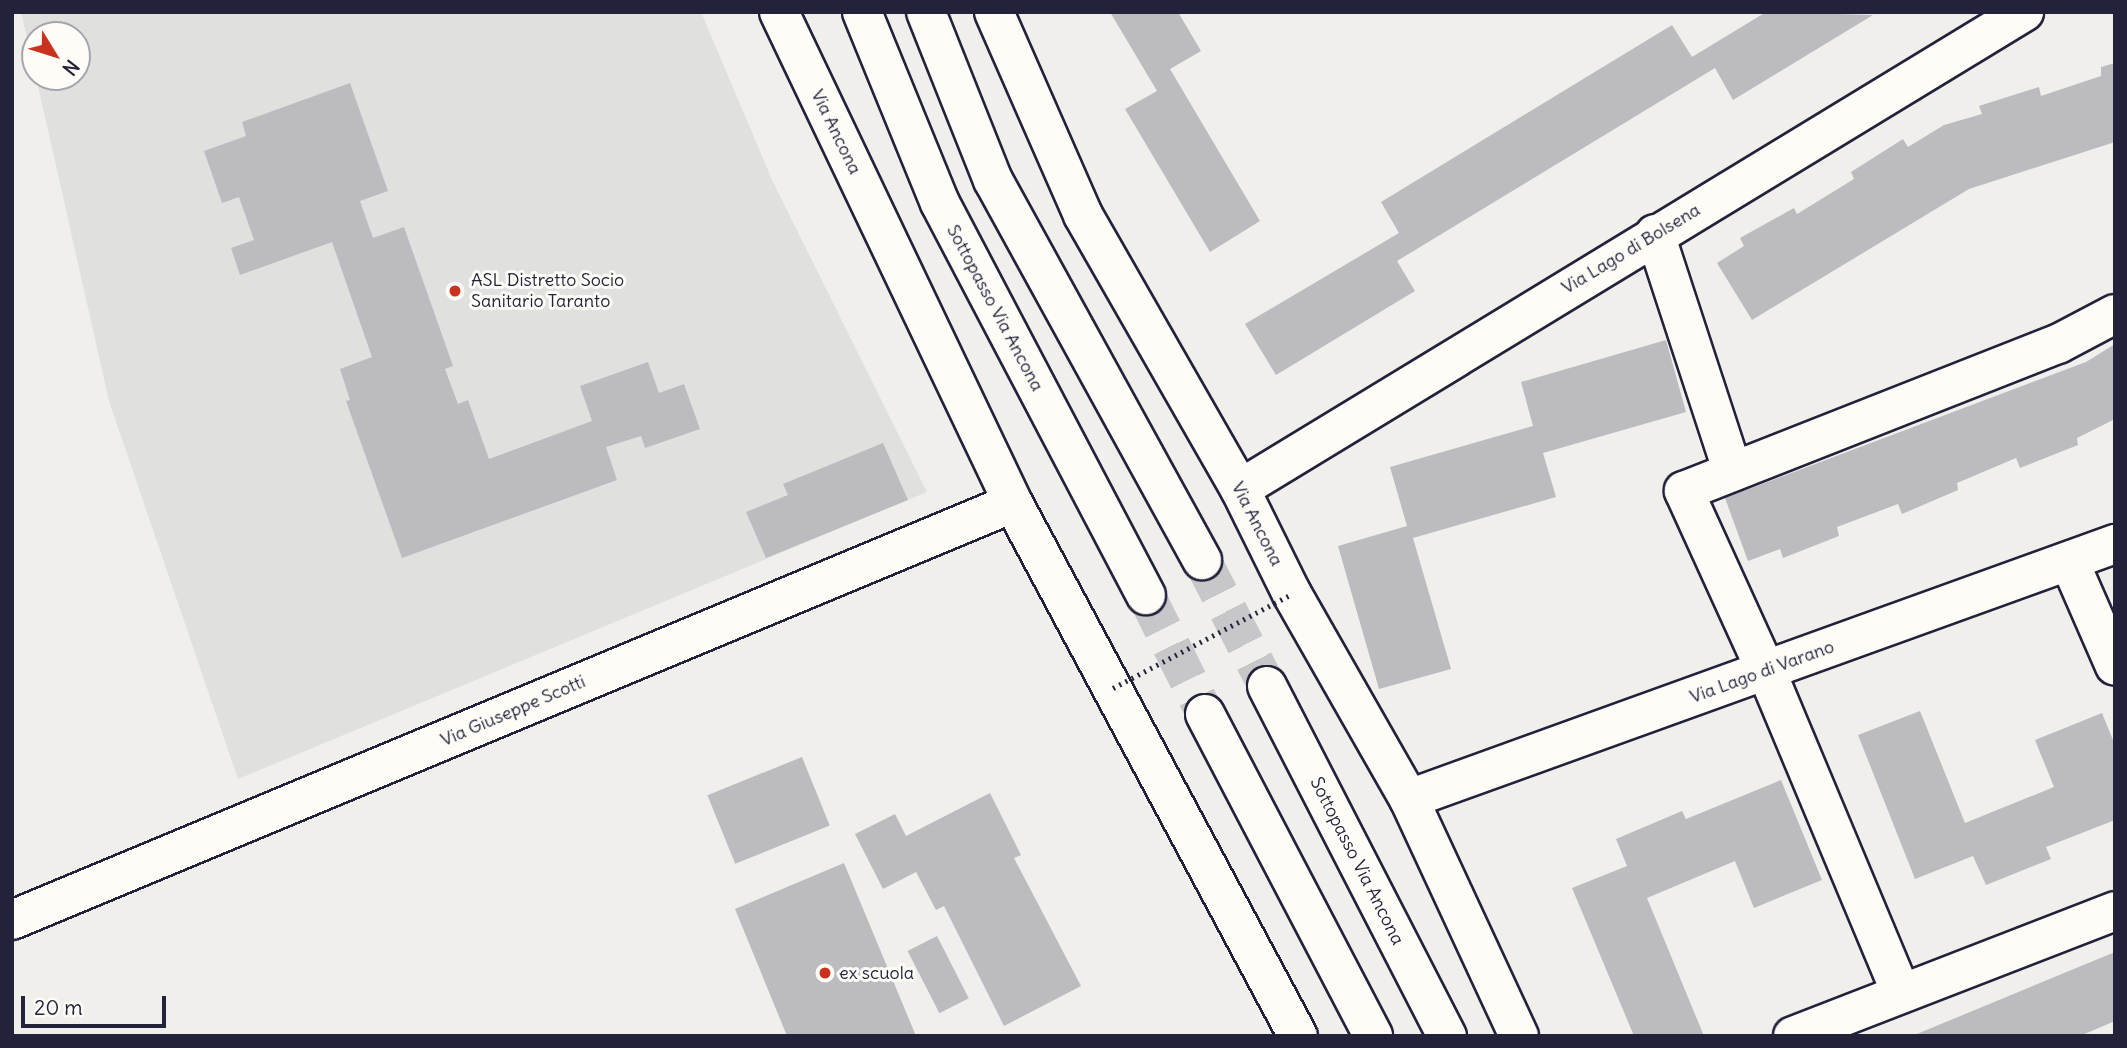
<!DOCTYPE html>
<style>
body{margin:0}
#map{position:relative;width:2127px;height:1048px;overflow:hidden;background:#f0efec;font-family:Delius,sans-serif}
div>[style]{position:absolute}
.built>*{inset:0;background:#e0e0df}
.building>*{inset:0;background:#bcbcc0;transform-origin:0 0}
.tertiary-tunnel>*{height:38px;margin-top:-19px;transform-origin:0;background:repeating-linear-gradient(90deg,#c7c6c9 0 38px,transparent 0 57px)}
.roads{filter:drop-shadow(2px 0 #22223b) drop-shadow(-2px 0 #22223b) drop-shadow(0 2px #22223b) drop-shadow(0 -2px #22223b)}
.minor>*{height:38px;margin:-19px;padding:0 19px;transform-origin:19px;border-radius:19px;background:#fdfcf7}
.tertiary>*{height:38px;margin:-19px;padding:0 19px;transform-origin:19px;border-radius:19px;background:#fdfcf7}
.path-bridge>*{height:4.5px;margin-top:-2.25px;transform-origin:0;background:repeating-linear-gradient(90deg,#22223b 0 2px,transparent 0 7px)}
.dots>*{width:19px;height:19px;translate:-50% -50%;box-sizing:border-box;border:4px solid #fdfcf7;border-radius:50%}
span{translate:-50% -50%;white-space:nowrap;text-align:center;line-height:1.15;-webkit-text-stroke:6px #fdfcf7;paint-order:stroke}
.street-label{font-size:18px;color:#22223b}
.poi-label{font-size:18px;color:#22223b}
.left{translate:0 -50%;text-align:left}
.frame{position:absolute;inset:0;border:14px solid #22223b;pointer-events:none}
.north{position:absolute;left:21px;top:21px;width:70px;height:70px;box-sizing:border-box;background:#fdfcf7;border:2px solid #a5a5ac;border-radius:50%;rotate:128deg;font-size:19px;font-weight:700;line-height:28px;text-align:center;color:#22223b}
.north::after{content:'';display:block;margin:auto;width:24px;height:32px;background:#c8321e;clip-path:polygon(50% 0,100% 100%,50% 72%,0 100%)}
.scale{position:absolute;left:21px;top:996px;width:145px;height:32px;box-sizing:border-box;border:4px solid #22223b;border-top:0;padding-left:9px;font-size:21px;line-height:24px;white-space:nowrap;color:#22223b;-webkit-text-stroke:5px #fdfcf7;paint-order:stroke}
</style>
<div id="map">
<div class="built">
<div style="clip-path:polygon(21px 12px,701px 12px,773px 182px,927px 492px,238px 779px,109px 401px,36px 77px,77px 77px,77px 35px,35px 35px,35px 74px)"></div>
</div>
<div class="building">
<div style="clip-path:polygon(1110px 12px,1178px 12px,1201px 51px,1170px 69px,1260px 221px,1210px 252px,1125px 109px,1157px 91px)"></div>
<div style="clip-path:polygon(1766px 12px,1873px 15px,1733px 100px,1715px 68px,1397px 261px,1415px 291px,1276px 375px,1245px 324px,1399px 233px,1381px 202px,1672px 25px,1692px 57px)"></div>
<div style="clip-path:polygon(2115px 63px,2115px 142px,1969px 189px,1752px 320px,1717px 263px,1744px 246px,1740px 238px,1794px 208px,1797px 214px,1854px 179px,1851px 172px,1903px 139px,1908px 147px,1944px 125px,1982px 114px,1979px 106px,2039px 87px,2041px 96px,2101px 76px,2101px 67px)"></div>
<div style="clip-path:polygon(350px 83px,388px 191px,360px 201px,373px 238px,404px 227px,453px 366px,445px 369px,458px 404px,468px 400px,489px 459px,592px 421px,580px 386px,648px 362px,659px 393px,684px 384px,700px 429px,645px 448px,641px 436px,606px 447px,617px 480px,402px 558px,346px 401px,350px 400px,340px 369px,372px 357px,332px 242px,240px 275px,231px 248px,254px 240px,239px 197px,222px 203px,204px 151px,246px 136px,242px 122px)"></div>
<div style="clip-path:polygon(1666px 340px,1686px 412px,1543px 453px,1556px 497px,1413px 538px,1451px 669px,1379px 689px,1338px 546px,1407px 526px,1390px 467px,1533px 426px,1521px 382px)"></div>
<div style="clip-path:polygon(2115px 344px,2115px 419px,2077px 438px,2078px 445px,2020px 468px,2016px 458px,1957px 483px,1958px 490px,1902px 514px,1898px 504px,1837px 527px,1839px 536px,1783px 558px,1780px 549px,1748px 561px,1725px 498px,2086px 362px)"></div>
<div style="clip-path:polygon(883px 443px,908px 500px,766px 558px,746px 512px,788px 495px,783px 484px)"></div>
<div style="clip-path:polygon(1920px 711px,1965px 823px,2054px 787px,2035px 740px,2102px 713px,2115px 745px,2115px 820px,2046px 847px,2051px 859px,1986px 885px,1973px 856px,1915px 879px,1858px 735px)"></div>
<div style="left:802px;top:757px;width:74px;height:102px;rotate:68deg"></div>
<div style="clip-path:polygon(1781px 780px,1822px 880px,1754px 908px,1735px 861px,1647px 898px,1704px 1036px,1634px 1036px,1572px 888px,1627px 866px,1616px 839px,1682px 811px,1686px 819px)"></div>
<div style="clip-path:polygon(990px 793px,1021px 855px,1014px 858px,1081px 986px,1004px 1026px,944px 906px,936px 910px,916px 872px,883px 889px,855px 834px,895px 814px,906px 836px)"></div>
<div style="clip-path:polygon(844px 863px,916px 1036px,787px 1036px,735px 909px)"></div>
<div style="left:937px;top:936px;width:70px;height:33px;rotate:63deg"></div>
<div style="clip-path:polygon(2115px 952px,2115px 1021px,2080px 1036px,1912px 1036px)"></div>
</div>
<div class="tertiary-tunnel">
<div style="left:1202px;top:560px;width:142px;rotate:62.7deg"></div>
<div style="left:1146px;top:595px;width:133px;rotate:63.6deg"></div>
</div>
<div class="roads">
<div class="minor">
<div style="left:779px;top:12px;width:544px;rotate:64.52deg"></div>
<div style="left:1013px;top:503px;width:604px;rotate:61.87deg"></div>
<div style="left:994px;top:12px;width:222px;rotate:66.3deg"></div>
<div style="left:1083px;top:215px;width:316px;rotate:60.2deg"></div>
<div style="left:1240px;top:489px;width:117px;rotate:63.7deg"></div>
<div style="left:1292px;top:594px;width:236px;rotate:60.3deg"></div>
<div style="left:1409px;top:799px;width:261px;rotate:65.1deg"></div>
<div style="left:1655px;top:234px;width:250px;rotate:71.9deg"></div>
<div style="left:1240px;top:489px;width:918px;rotate:-31.32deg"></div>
<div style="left:2070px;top:563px;width:112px;rotate:66.4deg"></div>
<div style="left:1409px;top:799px;width:751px;rotate:-19.86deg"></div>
<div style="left:12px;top:920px;width:1084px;rotate:-22.62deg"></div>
<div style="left:1901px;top:993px;width:349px;rotate:-112.7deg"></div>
<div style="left:1766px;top:671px;width:198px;rotate:-114.5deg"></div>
<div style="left:1684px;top:491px;width:402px;rotate:-21.5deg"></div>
<div style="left:2058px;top:344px;width:64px;rotate:-27.8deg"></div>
<div style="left:1793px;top:1036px;width:345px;rotate:-21.2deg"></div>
</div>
<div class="tertiary">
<div style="left:862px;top:12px;width:206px;rotate:67.8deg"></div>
<div style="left:940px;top:203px;width:443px;rotate:62.3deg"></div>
<div style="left:926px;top:12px;width:181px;rotate:68.3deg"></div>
<div style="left:993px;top:180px;width:434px;rotate:61.2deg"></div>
<div style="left:1267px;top:686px;width:394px;rotate:62.8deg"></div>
<div style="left:1205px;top:714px;width:363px;rotate:62.4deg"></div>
</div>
</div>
<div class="path-bridge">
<div style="left:1113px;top:688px;width:202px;rotate:-27.7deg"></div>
</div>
<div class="dots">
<div style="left:455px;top:291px;background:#c8321e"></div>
<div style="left:825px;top:973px;background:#c8321e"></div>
</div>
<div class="street-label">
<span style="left:836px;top:132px;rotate:64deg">Via Ancona</span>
<span style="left:1631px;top:249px;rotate:-31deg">Via Lago di Bolsena</span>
<span style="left:995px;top:308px;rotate:62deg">Sottopasso Via Ancona</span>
<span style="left:1257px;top:524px;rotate:63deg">Via Ancona</span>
<span style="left:1762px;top:672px;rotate:-20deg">Via Lago di Varano</span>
<span style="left:513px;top:711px;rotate:-23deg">Via Giuseppe Scotti</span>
<span style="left:1357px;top:861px;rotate:63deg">Sottopasso Via Ancona</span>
</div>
<div class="poi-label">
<span class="left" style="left:471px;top:291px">ASL Distretto Socio<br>Sanitario Taranto</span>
<span class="left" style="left:839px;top:973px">ex scuola</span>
</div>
<div class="frame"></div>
<div class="north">N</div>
<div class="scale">20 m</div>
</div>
